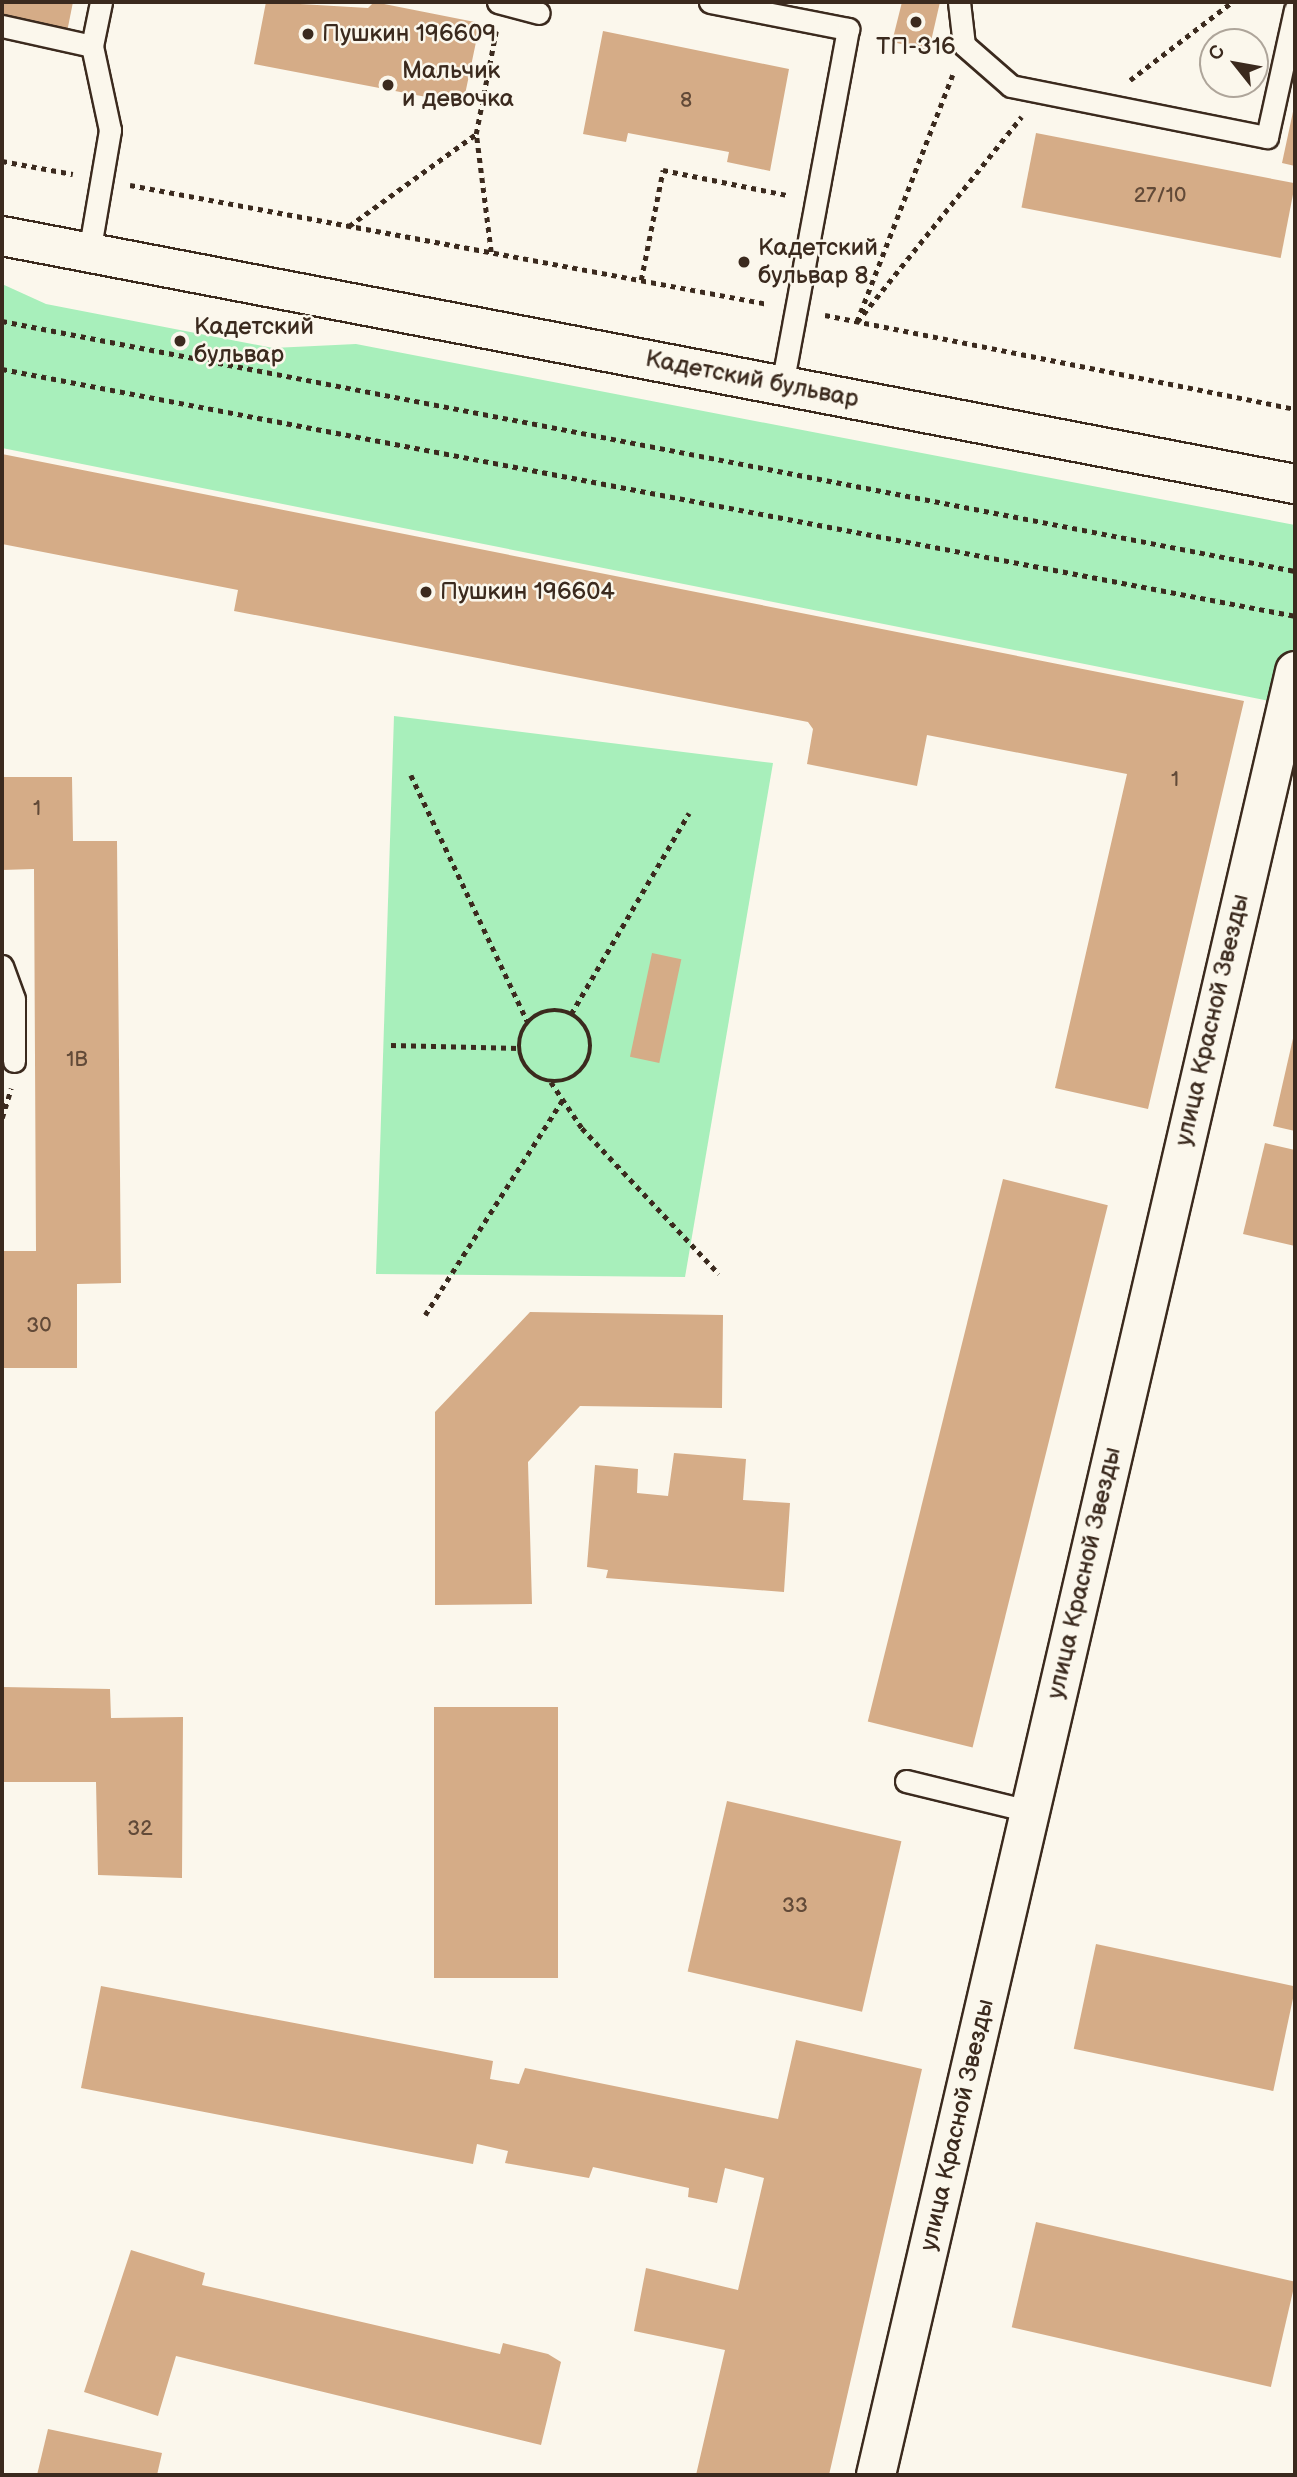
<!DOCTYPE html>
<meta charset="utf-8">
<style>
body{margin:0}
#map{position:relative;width:1297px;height:2477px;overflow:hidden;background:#fbf7ec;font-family:"Balsamiq Sans",sans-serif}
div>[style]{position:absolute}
.green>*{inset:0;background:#a8efbb}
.building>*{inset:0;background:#d5ac87;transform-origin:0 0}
.path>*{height:4.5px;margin-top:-2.25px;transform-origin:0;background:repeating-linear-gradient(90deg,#3b2a1e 0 5px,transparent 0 10px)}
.path>.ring{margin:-2.25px;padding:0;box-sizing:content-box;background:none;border:4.5px solid #3b2a1e;border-radius:50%}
.roads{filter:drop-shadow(2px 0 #3b2a1e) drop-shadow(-2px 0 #3b2a1e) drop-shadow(0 2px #3b2a1e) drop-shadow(0 -2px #3b2a1e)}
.lane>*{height:21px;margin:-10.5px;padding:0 10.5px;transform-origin:10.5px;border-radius:10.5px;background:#fbf7ec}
.street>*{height:38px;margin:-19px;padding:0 19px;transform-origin:19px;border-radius:19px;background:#fbf7ec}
.secondary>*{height:38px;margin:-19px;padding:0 19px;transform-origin:19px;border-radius:19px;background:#fbf7ec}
.dots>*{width:19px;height:19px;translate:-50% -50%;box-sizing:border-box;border:4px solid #fbf7ec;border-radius:50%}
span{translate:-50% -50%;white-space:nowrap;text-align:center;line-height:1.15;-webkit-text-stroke:5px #fbf7ec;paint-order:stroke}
.number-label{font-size:21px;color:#624a38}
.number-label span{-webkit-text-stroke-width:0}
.poi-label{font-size:24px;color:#3b2a1e}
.left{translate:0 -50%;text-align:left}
.street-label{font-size:24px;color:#3b2a1e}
.frame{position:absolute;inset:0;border:4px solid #3b2a1e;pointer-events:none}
.north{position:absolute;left:1199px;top:28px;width:70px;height:70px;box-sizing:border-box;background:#fbf7ec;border:2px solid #aea59a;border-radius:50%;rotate:301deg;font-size:19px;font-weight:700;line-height:28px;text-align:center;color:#3b2a1e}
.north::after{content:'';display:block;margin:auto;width:24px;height:32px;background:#3b2a1e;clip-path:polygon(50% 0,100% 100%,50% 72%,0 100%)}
</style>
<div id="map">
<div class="green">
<div style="clip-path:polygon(2px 284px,46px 304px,273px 348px,356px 344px,1295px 525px,1295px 706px,2px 448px)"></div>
<div style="clip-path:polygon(394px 716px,773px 763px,685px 1277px,376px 1274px)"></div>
</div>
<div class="building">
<div style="clip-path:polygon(2px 2px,73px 2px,67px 32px,2px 19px)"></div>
<div style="clip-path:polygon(266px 2px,368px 8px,374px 2px,480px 23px,463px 104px,254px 64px)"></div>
<div style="clip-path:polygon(902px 2px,940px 2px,929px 50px,892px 42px)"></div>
<div style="clip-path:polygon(603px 31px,789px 69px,770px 171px,727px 162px,729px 152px,628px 133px,626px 142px,583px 134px)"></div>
<div style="clip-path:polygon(1294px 107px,1295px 107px,1295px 166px,1282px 163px)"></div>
<div style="left:1036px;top:133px;width:264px;height:76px;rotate:11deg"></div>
<div style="clip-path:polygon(2px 454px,1244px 701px,1148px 1109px,1055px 1088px,1127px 774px,927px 735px,917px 786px,807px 764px,813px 729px,808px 722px,234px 611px,238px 590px,2px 544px)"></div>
<div style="clip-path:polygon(2px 777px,72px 777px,73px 841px,117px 841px,121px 1283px,77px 1284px,77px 1368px,2px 1368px,2px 1251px,36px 1251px,34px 869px,2px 870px)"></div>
<div style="left:652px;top:953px;width:30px;height:106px;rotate:12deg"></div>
<div style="clip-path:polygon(1294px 1034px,1295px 1034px,1295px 1131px,1273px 1126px)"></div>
<div style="clip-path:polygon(1265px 1143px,1295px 1150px,1295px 1246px,1243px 1234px)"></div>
<div style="left:1003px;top:1179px;width:108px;height:559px;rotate:14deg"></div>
<div style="clip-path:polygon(530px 1312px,723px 1315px,722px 1408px,580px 1406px,528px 1462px,532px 1604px,435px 1605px,435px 1412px)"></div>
<div style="clip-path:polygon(674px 1453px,746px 1459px,743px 1500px,790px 1503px,784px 1592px,606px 1578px,608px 1570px,587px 1567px,595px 1465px,638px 1469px,637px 1493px,668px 1496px)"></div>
<div style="clip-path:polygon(2px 1687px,110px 1689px,111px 1718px,183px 1717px,182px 1878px,98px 1875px,96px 1782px,2px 1782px)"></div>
<div style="left:434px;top:1707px;width:124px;height:271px"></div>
<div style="left:727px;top:1801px;width:179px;height:175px;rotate:13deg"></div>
<div style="left:1096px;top:1944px;width:204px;height:107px;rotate:12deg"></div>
<div style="clip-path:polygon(101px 1986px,493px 2061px,490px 2079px,519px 2084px,525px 2068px,778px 2119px,796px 2040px,922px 2069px,829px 2475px,696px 2475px,725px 2350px,634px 2331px,646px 2268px,738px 2290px,764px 2178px,725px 2168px,717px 2203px,688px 2197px,689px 2188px,593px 2167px,589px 2178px,505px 2163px,508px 2151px,477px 2144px,473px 2164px,81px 2088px)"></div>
<div style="left:1036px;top:2222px;width:266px;height:108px;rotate:13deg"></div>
<div style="clip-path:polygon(131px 2250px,205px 2273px,202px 2285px,500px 2354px,503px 2343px,548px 2354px,561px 2362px,541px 2445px,176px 2356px,158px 2416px,84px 2392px)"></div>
<div style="clip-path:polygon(48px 2429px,162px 2453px,157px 2475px,37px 2475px)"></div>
</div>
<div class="path">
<div style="left:953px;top:75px;width:265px;rotate:111.2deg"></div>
<div style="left:857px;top:322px;width:263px;rotate:-51.3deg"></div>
<div style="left:1130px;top:80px;width:128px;rotate:-37.4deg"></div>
<div style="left:2px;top:161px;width:72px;rotate:10.4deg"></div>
<div style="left:130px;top:185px;width:649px;rotate:10.57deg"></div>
<div style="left:349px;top:226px;width:157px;rotate:-35.9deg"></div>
<div style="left:491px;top:252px;width:119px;rotate:-97.2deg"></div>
<div style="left:476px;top:134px;width:105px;rotate:-79deg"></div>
<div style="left:641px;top:280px;width:112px;rotate:-78.7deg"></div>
<div style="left:663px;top:170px;width:126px;rotate:11.4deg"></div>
<div style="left:825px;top:315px;width:479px;rotate:11.3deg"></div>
<div style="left:2px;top:321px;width:1317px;rotate:10.94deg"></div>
<div style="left:2px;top:369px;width:1316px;rotate:10.81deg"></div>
<div style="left:411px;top:775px;width:273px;rotate:64.7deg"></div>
<div class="ring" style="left:519px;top:1010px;width:67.5px;height:67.5px"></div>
<div style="left:571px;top:1014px;width:233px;rotate:-59.6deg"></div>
<div style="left:391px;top:1045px;width:129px;rotate:1.3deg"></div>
<div style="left:551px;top:1082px;width:55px;rotate:56deg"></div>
<div style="left:582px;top:1128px;width:200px;rotate:46.8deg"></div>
<div style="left:2px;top:1118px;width:31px;rotate:-73deg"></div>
<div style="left:425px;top:1315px;width:256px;rotate:-57.4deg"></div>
</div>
<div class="roads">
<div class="lane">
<div style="left:498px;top:2px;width:42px;rotate:15deg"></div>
<div style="left:710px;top:2px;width:141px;rotate:11.1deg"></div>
<div style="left:848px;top:29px;width:362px;rotate:100.5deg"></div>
<div style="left:959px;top:2px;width:43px;rotate:83.4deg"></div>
<div style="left:964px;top:45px;width:62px;rotate:41.1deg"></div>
<div style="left:1011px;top:86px;width:261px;rotate:11.3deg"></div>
<div style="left:1267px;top:137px;width:130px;rotate:-77.6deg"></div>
<div style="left:2px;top:26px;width:92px;rotate:12.5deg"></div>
<div style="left:89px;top:253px;width:125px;rotate:-80.3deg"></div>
<div style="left:110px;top:130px;width:86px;rotate:-102.1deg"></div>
<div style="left:92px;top:46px;width:45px;rotate:-78.4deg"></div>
<div style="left:2px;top:966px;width:35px;rotate:70deg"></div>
<div style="left:14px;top:999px;width:62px;rotate:90deg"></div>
<div style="left:906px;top:1781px;width:127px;rotate:13.7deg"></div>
</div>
<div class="street">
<div style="left:876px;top:2475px;width:1852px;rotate:-76.92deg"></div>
</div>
<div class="secondary">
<div style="left:2px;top:236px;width:1317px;rotate:10.86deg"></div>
</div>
</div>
<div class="dots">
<div style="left:916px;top:22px;background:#3b2a1e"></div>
<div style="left:308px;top:34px;background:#3b2a1e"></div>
<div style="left:388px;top:85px;background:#3b2a1e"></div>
<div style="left:744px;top:262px;background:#3b2a1e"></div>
<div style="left:180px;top:341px;background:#3b2a1e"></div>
<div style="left:426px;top:592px;background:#3b2a1e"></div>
</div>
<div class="number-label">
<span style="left:686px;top:101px">8</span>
<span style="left:1160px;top:196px">27/10</span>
<span style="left:1175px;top:780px">1</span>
<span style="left:37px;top:809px">1</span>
<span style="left:77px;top:1060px">1В</span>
<span style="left:39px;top:1326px">30</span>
<span style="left:140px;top:1829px">32</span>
<span style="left:795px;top:1906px">33</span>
</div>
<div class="poi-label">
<span class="left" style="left:322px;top:34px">Пушкин 196609</span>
<span style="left:916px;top:47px">ТП-316</span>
<span class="left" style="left:402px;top:85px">Мальчик<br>и девочка</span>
<span class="left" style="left:758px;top:262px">Кадетский<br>бульвар 8</span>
<span class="left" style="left:194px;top:341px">Кадетский<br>бульвар</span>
<span class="left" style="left:440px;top:592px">Пушкин 196604</span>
</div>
<div class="street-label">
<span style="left:752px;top:379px;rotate:11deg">Кадетский бульвар</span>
<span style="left:1212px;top:1020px;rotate:-77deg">улица Красной Звезды</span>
<span style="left:1084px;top:1573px;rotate:-77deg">улица Красной Звезды</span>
<span style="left:957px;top:2125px;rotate:-77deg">улица Красной Звезды</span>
</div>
<div class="frame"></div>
<div class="north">С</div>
</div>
